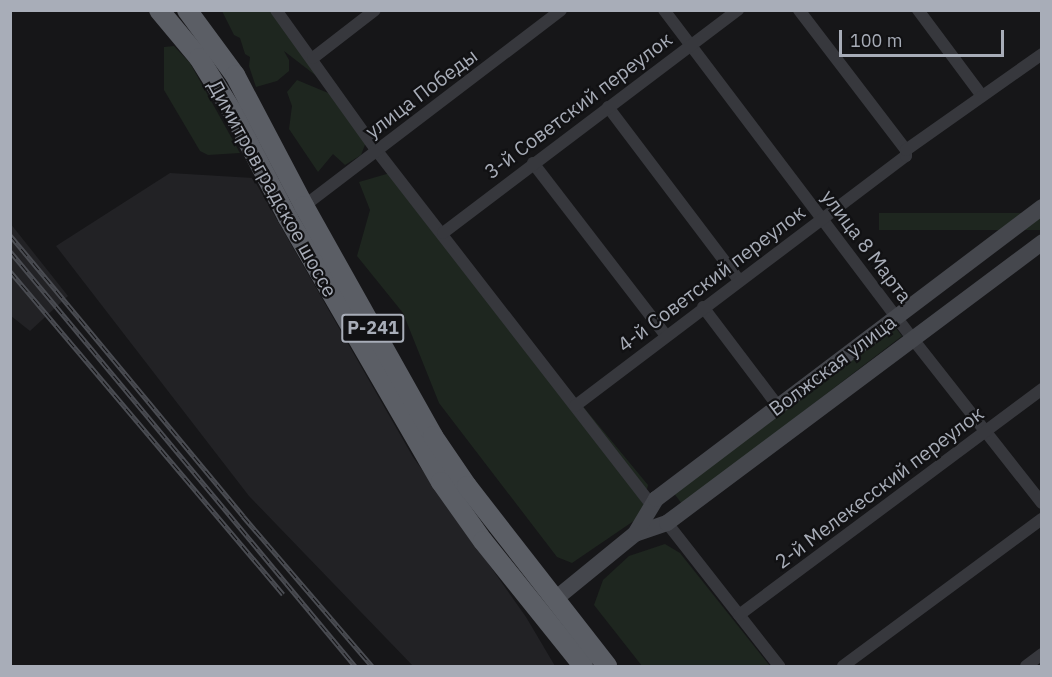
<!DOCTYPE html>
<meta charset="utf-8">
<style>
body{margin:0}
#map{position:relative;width:1052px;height:677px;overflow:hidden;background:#161618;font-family:"IBM Plex Sans",sans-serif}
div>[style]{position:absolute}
.built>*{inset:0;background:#222225}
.green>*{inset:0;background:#1e261f;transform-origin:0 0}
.minor>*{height:12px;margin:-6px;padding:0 6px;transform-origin:6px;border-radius:6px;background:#37383d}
.secondary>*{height:16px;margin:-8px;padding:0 8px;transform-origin:8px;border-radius:8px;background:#45474d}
.trunk>*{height:20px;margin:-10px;padding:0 10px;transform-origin:10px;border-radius:10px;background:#5b5e65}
.rail>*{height:5px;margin-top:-2.5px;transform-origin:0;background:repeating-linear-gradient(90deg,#111113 0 9px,#4a4c52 0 18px);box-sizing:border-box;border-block:2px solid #4a4c52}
span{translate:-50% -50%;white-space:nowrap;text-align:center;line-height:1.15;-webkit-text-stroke:4.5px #111113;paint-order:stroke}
.shield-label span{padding:2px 4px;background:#111113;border:2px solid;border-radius:4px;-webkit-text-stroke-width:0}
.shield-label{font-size:18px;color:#a8adb8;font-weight:700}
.street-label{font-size:20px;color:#a8adb8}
.frame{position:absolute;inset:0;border:12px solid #a8adb8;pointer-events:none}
.scale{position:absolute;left:839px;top:30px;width:165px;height:27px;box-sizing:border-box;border:3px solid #a8adb8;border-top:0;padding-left:8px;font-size:18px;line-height:21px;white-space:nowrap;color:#a8adb8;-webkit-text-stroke:4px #111113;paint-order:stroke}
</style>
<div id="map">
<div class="built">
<div style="clip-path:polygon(170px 173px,253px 178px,413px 457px,526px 617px,555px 666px,413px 666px,249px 496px,56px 246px)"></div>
<div style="clip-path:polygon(10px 223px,68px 296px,30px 331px,11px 316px)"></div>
</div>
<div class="green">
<div style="clip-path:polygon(222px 11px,281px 11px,319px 78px,284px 51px,289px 60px,289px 71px,277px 81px,256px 87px,249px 66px,250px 57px,245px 54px,240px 38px,234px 35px)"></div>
<div style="clip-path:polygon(174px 46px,190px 63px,240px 153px,208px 155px,200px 151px,164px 90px,164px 47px)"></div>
<div style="clip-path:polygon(297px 80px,333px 95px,368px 137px,361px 155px,345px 165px,333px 154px,318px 172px,289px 129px,292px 106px,287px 92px)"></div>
<div style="clip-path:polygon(390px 173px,648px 485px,641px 516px,572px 563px,557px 557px,439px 403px,403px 313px,357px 256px,370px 210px,359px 182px)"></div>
<div style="left:1041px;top:213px;width:17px;height:162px;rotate:90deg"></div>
<div style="clip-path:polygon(895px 327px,902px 336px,682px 504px,673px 492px)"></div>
<div style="clip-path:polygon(665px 544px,680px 553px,770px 666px,642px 666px,594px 605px,603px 580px,629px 556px)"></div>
</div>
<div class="minor">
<div style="left:276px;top:10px;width:173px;rotate:54.4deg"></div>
<div style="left:377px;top:151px;width:448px;rotate:52.2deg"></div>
<div style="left:664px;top:10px;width:411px;rotate:52.9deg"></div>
<div style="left:912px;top:338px;width:210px;rotate:51.8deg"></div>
<div style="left:799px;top:10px;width:176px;rotate:52.6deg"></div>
<div style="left:918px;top:10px;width:107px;rotate:53.3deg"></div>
<div style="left:313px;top:58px;width:78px;rotate:-37.7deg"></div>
<div style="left:608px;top:107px;width:217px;rotate:52.9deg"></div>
<div style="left:533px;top:163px;width:218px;rotate:52.4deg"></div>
<div style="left:304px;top:206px;width:323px;rotate:-37.3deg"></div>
<div style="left:443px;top:233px;width:370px;rotate:-37.1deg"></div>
<div style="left:703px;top:307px;width:124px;rotate:52.9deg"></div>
<div style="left:575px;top:406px;width:415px;rotate:-37.1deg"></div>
<div style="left:906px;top:156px;width:6px;rotate:-90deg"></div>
<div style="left:906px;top:150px;width:166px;rotate:-35.2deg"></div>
<div style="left:667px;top:523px;width:182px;rotate:51.9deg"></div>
<div style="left:739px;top:615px;width:378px;rotate:-36.7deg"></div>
<div style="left:843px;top:666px;width:247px;rotate:-36.5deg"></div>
<div style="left:1026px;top:666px;width:20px;rotate:-37deg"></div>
</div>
<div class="secondary">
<div style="left:635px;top:534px;width:34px;rotate:-19deg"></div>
<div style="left:667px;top:523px;width:469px;rotate:-36.8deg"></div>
<div style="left:554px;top:600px;width:104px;rotate:-39.2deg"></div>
<div style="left:635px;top:534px;width:41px;rotate:-59deg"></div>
<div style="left:656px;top:499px;width:484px;rotate:-37.1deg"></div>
</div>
<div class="trunk">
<div style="left:159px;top:10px;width:62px;rotate:50.2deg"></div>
<div style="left:199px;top:58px;width:62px;rotate:58.1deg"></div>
<div style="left:232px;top:111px;width:121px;rotate:62.4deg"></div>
<div style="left:288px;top:218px;width:305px;rotate:59.9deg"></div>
<div style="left:441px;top:482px;width:72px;rotate:54.6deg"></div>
<div style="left:483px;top:541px;width:160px;rotate:51.3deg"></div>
<div style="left:187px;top:10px;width:81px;rotate:53.6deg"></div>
<div style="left:235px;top:75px;width:148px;rotate:62.2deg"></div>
<div style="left:304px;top:206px;width:264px;rotate:60.7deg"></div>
<div style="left:433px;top:436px;width:60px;rotate:55.8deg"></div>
<div style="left:467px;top:486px;width:228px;rotate:52.1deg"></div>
</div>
<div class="rail">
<div style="left:10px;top:235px;width:365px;rotate:50.3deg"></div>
<div style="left:243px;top:516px;width:198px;rotate:49.3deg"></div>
<div style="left:10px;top:251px;width:540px;rotate:50.26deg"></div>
<div style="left:10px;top:271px;width:423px;rotate:49.8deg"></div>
</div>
<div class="shield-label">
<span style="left:373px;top:328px">Р-241</span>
</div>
<div class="street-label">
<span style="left:421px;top:93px;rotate:-37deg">улица Победы</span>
<span style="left:578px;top:105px;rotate:-37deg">3-й Советский переулок</span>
<span style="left:273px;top:188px;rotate:61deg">Димитровградское шоссе</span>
<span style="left:867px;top:246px;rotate:53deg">улица 8 Марта</span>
<span style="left:711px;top:278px;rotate:-37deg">4-й Советский переулок</span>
<span style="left:832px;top:365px;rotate:-37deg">Волжская улица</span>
<span style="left:879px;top:487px;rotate:-37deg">2-й Мелекесский переулок</span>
</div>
<div class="frame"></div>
<div class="scale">100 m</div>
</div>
